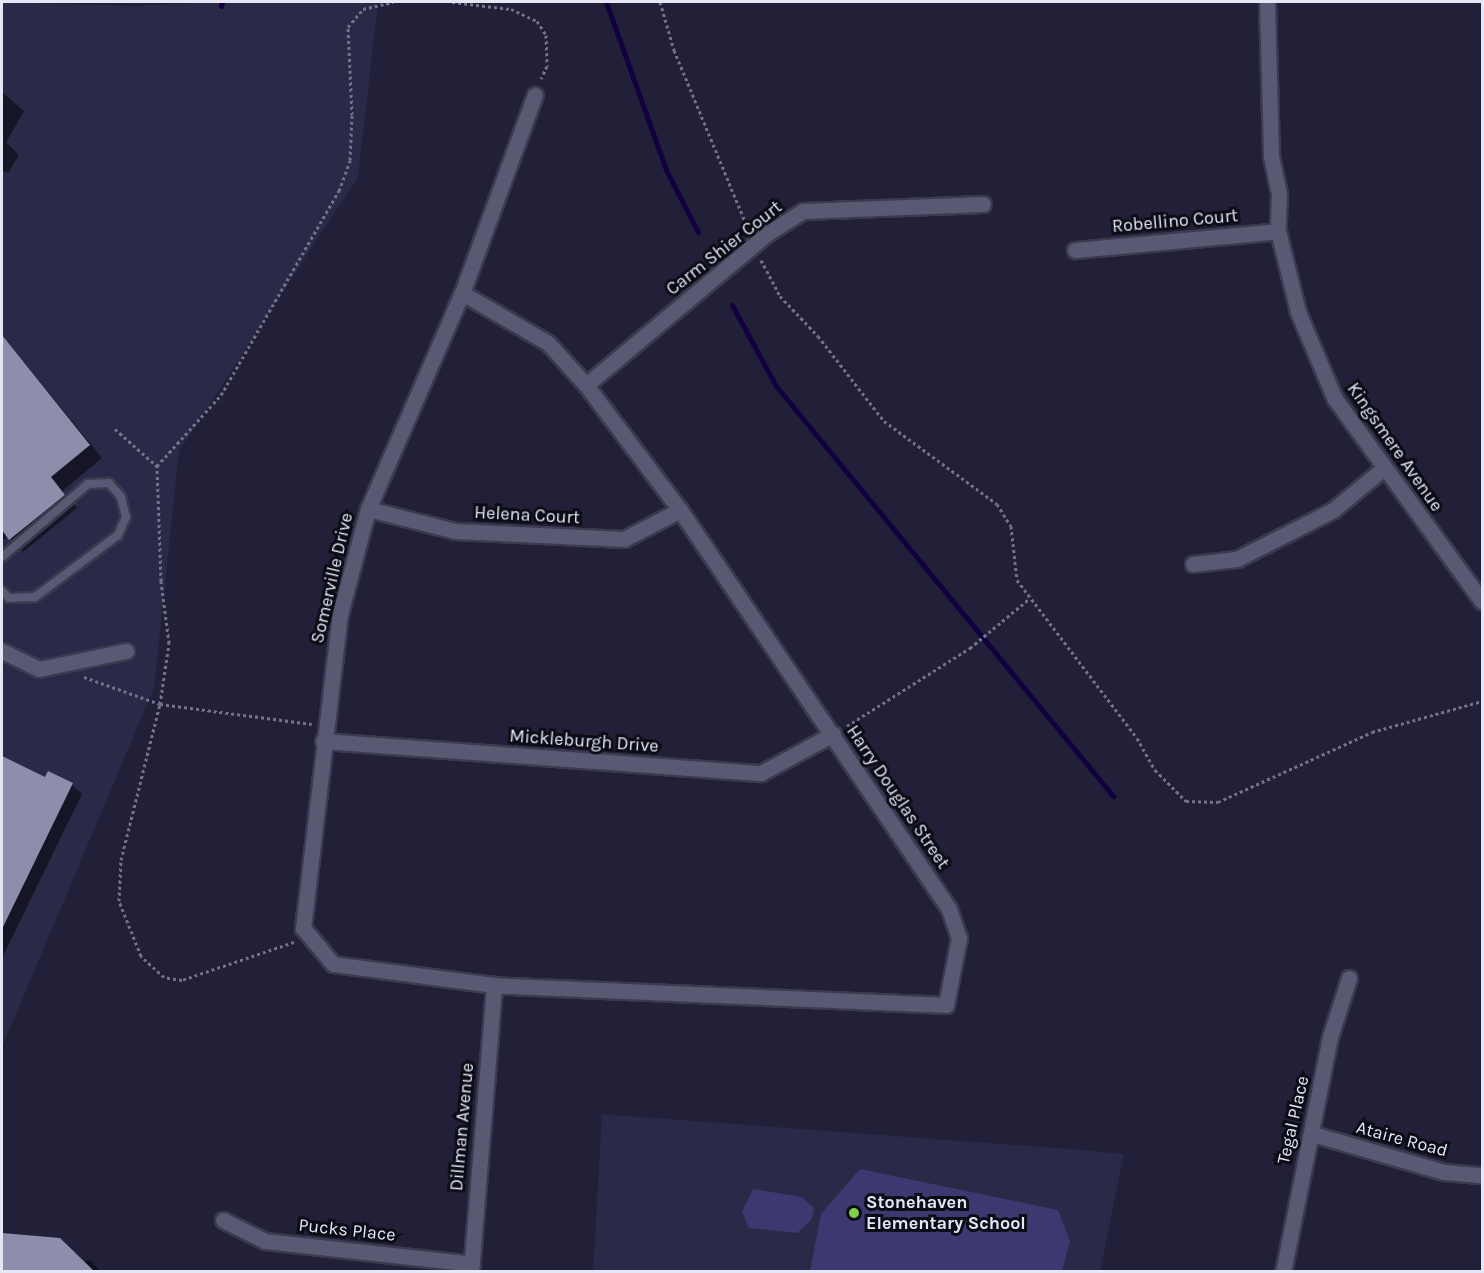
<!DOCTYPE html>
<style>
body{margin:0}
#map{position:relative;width:1484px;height:1273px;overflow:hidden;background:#212038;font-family:Karla,sans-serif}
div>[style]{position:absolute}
.built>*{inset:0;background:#2a2947}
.green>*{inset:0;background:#3d3970}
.shadow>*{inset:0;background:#0007}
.stream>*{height:5px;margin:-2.5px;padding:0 2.5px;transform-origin:2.5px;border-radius:2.5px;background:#12003f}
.building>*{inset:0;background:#8e8eac}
.path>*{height:3px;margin-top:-1.5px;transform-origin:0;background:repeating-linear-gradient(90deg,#737287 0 3px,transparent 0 6px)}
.roads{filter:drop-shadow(2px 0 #3b3a4e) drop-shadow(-2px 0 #3b3a4e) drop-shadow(0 2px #3b3a4e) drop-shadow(0 -2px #3b3a4e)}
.lane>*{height:8px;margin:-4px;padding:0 4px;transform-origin:4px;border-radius:4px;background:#595974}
.street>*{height:15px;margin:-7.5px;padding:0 7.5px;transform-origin:7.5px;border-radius:7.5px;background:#595974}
.dots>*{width:16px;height:16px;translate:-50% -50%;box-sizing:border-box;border:3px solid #0c0c16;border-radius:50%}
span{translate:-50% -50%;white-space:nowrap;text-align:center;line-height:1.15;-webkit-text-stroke:6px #0c0c16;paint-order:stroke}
.street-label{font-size:18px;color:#e5e6f6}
.poi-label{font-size:18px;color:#e5e6f6;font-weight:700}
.left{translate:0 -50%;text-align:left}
.frame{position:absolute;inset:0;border:3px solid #e5e6f6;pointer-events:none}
</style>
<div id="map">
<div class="built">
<div style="clip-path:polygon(2px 2px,135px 6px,212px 2px,378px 2px,358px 177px,179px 451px,154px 688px,2px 1047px)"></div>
<div style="clip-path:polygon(602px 1114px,1081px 1150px,1124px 1154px,1100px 1271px,593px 1272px)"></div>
</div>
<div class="green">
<div style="clip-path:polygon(860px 1169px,1058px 1210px,1070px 1241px,1062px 1271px,810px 1271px,821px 1214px)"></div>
<div style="clip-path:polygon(753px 1189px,802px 1197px,814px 1208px,812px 1219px,797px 1233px,749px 1228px,742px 1212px)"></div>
</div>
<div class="shadow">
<div style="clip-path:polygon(2px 92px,24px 111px,6px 142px,19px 155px,8px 173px,2px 170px)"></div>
<div style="clip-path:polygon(2px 335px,102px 458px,62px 491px,77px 508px,23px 552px,8px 536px,2px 541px)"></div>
<div style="clip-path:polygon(2px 757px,45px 779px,72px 785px,82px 794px,2px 958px)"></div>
<div style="clip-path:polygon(2px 1235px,59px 1240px,83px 1262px,90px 1260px,101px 1272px,2px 1272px)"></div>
</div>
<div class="stream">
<div style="left:606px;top:2px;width:178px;rotate:70.3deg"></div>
<div style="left:666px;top:170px;width:70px;rotate:62.7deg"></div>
<div style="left:221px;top:6px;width:4px;rotate:-76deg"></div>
<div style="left:732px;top:305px;width:92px;rotate:61.5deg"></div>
<div style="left:776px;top:386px;width:531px;rotate:50.58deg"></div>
</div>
<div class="building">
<div style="clip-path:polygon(2px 335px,90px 445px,51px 477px,65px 495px,9px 540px,2px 530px)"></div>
<div style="clip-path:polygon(2px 756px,45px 777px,48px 771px,73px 783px,2px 929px)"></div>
<div style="clip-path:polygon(2px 1233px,60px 1238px,95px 1272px,2px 1272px)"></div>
</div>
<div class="path">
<div style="left:452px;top:2px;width:59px;rotate:6.8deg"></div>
<div style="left:511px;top:9px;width:29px;rotate:25deg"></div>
<div style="left:537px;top:21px;width:17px;rotate:57deg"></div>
<div style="left:546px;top:35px;width:31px;rotate:88deg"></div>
<div style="left:547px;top:66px;width:14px;rotate:115deg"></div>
<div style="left:660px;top:2px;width:50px;rotate:73.7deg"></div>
<div style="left:674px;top:50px;width:194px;rotate:67.5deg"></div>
<div style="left:761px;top:260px;width:41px;rotate:62.2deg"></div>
<div style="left:780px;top:296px;width:55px;rotate:46.5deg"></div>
<div style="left:818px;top:336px;width:108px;rotate:52.2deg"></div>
<div style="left:884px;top:421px;width:140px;rotate:36.3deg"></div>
<div style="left:997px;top:504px;width:26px;rotate:58deg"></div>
<div style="left:1011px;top:526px;width:54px;rotate:83.7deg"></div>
<div style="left:1017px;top:580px;width:198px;rotate:52.8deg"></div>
<div style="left:1137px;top:738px;width:37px;rotate:61deg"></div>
<div style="left:1155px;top:770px;width:44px;rotate:45deg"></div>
<div style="left:1186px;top:801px;width:32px;rotate:2deg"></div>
<div style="left:1218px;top:802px;width:169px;rotate:-24.4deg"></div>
<div style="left:1372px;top:732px;width:114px;rotate:-15.7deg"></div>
<div style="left:115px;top:429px;width:56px;rotate:41.4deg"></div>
<div style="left:84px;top:677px;width:81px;rotate:19.6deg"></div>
<div style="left:160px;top:704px;width:153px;rotate:7.5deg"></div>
<div style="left:847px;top:726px;width:146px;rotate:-32.4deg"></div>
<div style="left:970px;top:648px;width:78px;rotate:-39.8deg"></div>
<div style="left:294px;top:942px;width:118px;rotate:161.3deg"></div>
<div style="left:182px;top:980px;width:18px;rotate:-171deg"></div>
<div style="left:164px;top:977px;width:31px;rotate:-138deg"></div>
<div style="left:141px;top:956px;width:59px;rotate:-111.8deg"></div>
<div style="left:119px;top:901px;width:41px;rotate:-87.2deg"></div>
<div style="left:121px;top:860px;width:161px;rotate:-76deg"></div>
<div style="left:160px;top:704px;width:62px;rotate:-81.6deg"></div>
<div style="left:169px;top:643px;width:63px;rotate:-97.4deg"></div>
<div style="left:161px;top:581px;width:115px;rotate:-92deg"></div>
<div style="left:157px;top:466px;width:96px;rotate:-48deg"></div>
<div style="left:221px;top:395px;width:236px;rotate:-60deg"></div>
<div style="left:339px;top:191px;width:33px;rotate:-70deg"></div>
<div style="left:350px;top:160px;width:45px;rotate:-87.5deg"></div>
<div style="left:352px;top:115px;width:88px;rotate:-92.6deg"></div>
<div style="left:348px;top:27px;width:23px;rotate:-50deg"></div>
<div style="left:363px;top:9px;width:31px;rotate:-13deg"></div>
</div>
<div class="roads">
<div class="lane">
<div style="left:2px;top:557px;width:113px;rotate:-40.3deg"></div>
<div style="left:88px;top:484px;width:21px;rotate:-3deg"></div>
<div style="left:109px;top:483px;width:18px;rotate:49deg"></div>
<div style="left:121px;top:497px;width:21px;rotate:76deg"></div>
<div style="left:126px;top:517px;width:20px;rotate:114deg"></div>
<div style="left:118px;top:535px;width:104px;rotate:143.2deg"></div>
<div style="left:35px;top:597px;width:26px;rotate:178deg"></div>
<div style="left:9px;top:598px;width:10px;rotate:-135deg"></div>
</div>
<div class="street">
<div style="left:1267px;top:2px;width:154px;rotate:88.5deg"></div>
<div style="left:1271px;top:156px;width:38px;rotate:78deg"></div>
<div style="left:1279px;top:193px;width:38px;rotate:92deg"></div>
<div style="left:1278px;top:231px;width:83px;rotate:76.1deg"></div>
<div style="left:1298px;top:312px;width:95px;rotate:67deg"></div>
<div style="left:1335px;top:399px;width:250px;rotate:54deg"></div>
<div style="left:1075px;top:250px;width:204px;rotate:-5.3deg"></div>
<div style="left:462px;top:293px;width:99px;rotate:30.2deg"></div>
<div style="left:548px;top:343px;width:57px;rotate:47.9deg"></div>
<div style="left:586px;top:385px;width:156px;rotate:53.1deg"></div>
<div style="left:680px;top:510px;width:481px;rotate:56deg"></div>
<div style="left:949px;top:909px;width:31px;rotate:71deg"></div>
<div style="left:959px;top:938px;width:68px;rotate:101deg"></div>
<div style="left:946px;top:1005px;width:452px;rotate:-177.5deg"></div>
<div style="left:494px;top:985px;width:162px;rotate:-172.6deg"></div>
<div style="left:333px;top:964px;width:47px;rotate:-129.8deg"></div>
<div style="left:303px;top:928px;width:316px;rotate:-83.3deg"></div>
<div style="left:340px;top:614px;width:109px;rotate:-75.1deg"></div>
<div style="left:368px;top:509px;width:236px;rotate:-66.5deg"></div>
<div style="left:462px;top:293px;width:211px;rotate:-69.8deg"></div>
<div style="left:586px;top:385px;width:237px;rotate:-39.9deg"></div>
<div style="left:768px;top:233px;width:41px;rotate:-32.2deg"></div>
<div style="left:803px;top:211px;width:180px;rotate:-2.2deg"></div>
<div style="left:368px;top:509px;width:90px;rotate:14.2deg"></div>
<div style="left:455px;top:531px;width:169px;rotate:2.7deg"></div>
<div style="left:624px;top:539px;width:63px;rotate:-27.4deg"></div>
<div style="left:1193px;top:564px;width:44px;rotate:-6.5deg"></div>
<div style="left:1237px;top:559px;width:108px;rotate:-27deg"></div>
<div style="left:1333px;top:510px;width:66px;rotate:-39.5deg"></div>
<div style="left:2px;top:651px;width:41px;rotate:25.9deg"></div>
<div style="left:39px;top:669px;width:89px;rotate:-11.7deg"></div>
<div style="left:323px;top:741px;width:439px;rotate:4.2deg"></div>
<div style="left:761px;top:773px;width:82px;rotate:-28.4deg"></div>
<div style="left:1313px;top:1134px;width:136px;rotate:16.2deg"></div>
<div style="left:1444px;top:1172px;width:38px;rotate:5deg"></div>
<div style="left:223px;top:1220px;width:47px;rotate:26.6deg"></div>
<div style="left:265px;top:1241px;width:208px;rotate:6.3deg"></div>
<div style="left:471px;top:1272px;width:288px;rotate:-85.4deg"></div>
<div style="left:1283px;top:1272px;width:240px;rotate:-78.7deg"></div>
<div style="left:1330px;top:1037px;width:62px;rotate:-72.1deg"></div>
</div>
</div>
<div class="dots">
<div style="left:854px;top:1213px;background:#83d04e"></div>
</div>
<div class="street-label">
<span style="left:1175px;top:221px;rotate:-5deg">Robellino Court</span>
<span style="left:724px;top:248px;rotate:-38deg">Carm Shier Court</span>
<span style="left:1395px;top:447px;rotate:55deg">Kingsmere Avenue</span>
<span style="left:527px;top:515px;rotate:3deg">Helena Court</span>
<span style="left:332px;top:578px;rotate:-77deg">Somerville Drive</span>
<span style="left:584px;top:741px;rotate:4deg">Mickleburgh Drive</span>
<span style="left:898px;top:797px;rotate:56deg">Harry Douglas Street</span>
<span style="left:1293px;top:1120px;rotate:-77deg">Tegal Place</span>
<span style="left:462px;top:1127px;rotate:-85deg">Dillman Avenue</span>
<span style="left:1402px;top:1139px;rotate:15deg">Ataire Road</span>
<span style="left:347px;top:1230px;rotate:6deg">Pucks Place</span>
</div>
<div class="poi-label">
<span class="left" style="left:866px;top:1213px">Stonehaven<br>Elementary School</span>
</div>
<div class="frame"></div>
</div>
